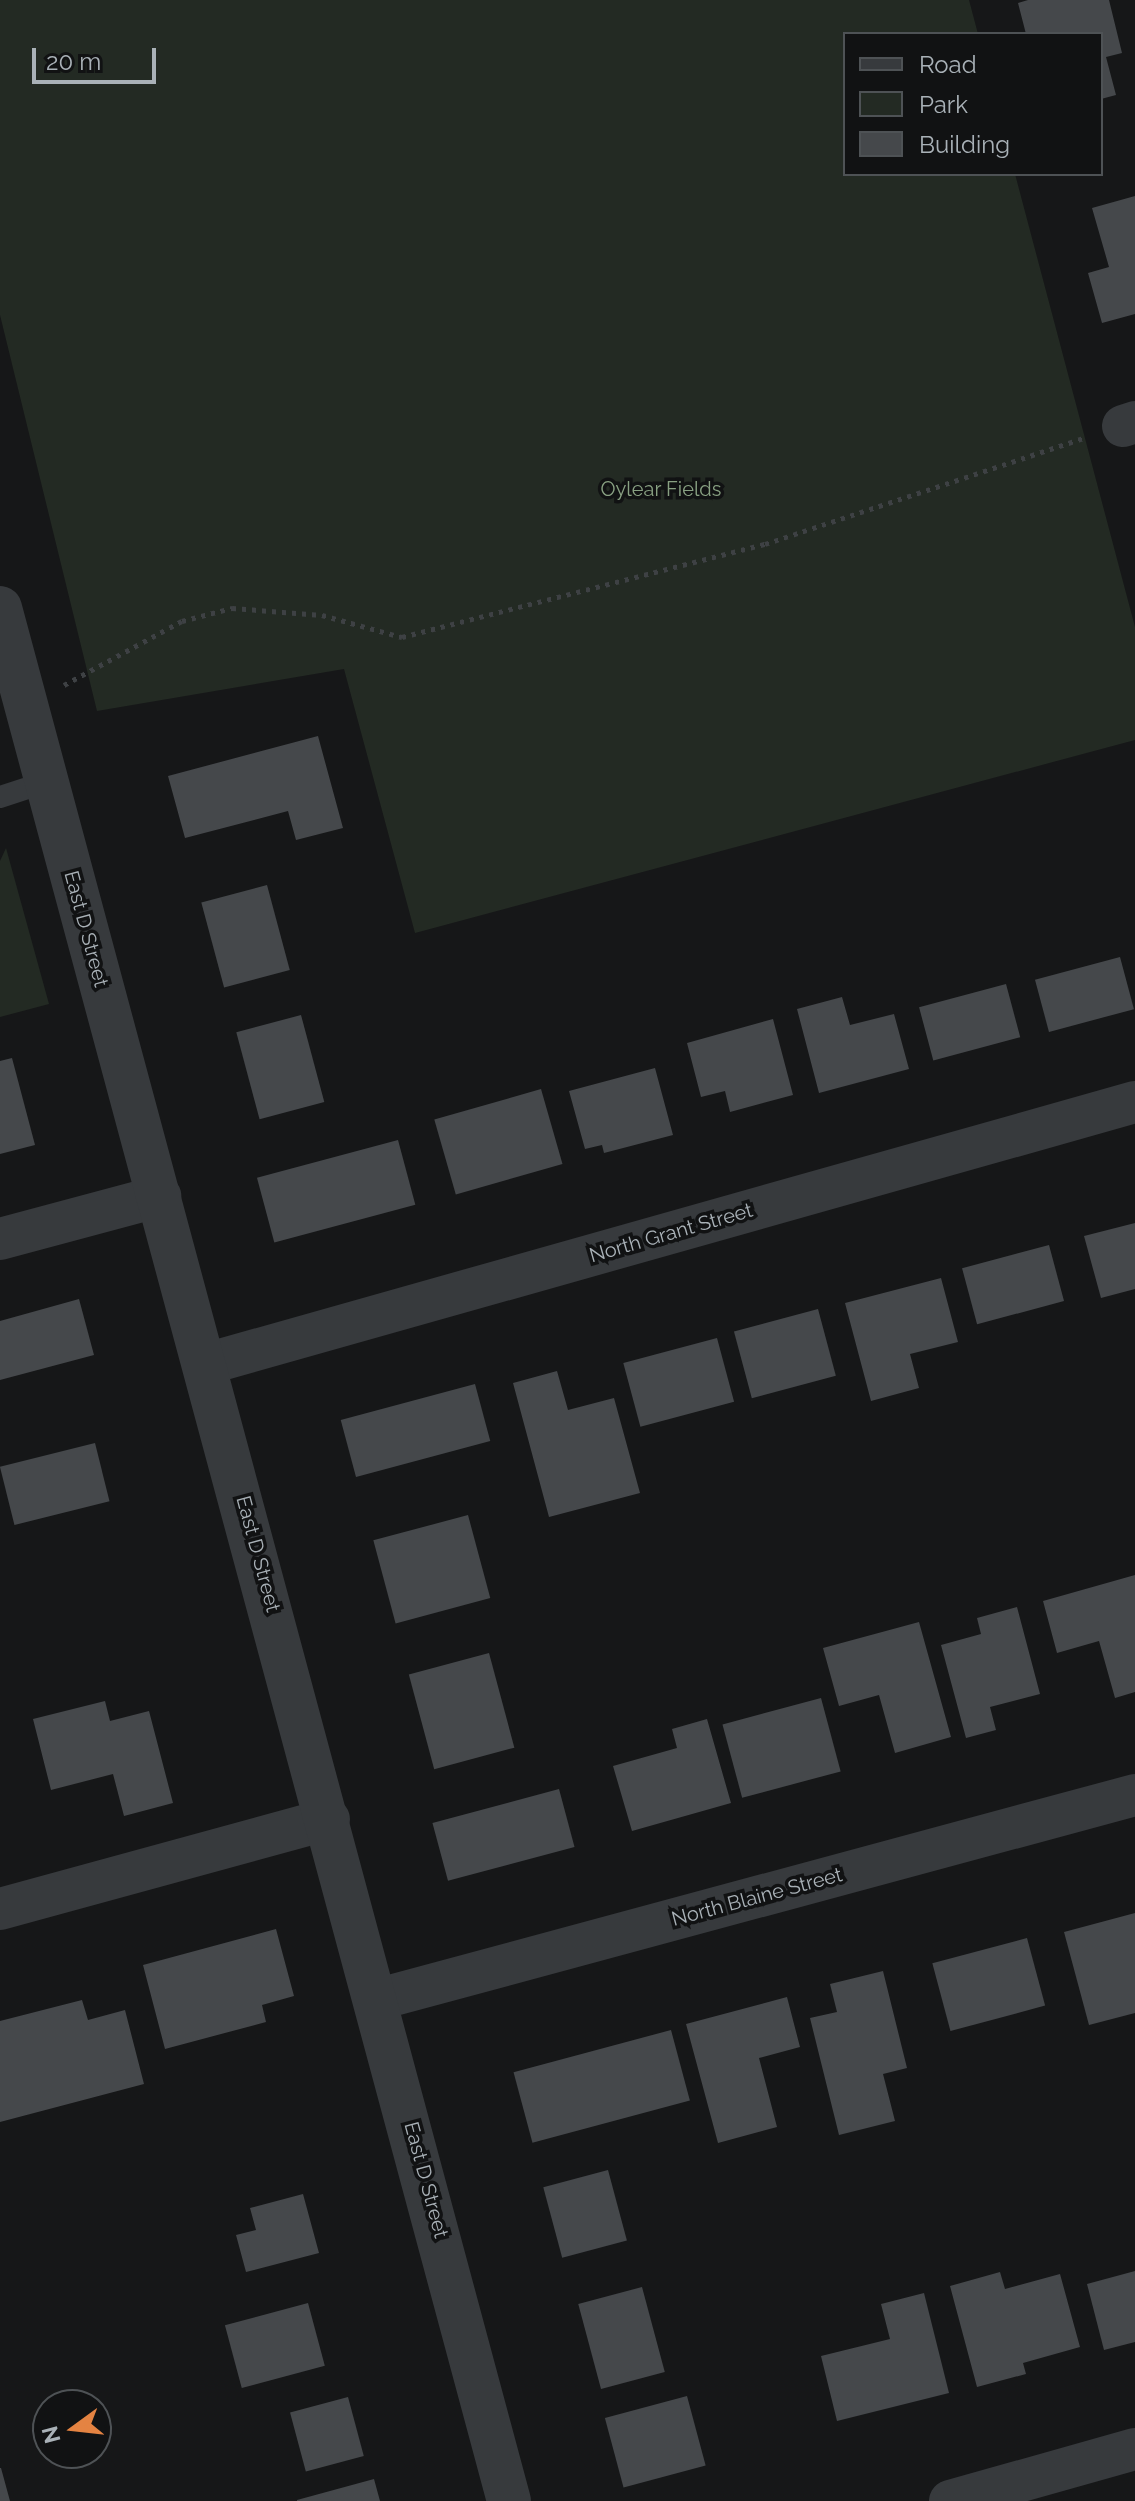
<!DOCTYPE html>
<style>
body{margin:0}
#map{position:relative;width:1135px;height:2501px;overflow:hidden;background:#161718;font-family:Raleway,sans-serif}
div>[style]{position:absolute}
.green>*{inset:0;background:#232a23}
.building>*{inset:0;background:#45484b;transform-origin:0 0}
.path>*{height:5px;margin-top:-2.5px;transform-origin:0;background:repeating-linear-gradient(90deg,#3e4144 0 4px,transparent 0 10px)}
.service>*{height:22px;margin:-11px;padding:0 11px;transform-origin:11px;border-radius:11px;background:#373a3d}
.minor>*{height:42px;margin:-21px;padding:0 21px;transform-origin:21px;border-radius:21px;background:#373a3d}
.tertiary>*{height:44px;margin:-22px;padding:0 22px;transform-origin:22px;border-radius:22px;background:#373a3d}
span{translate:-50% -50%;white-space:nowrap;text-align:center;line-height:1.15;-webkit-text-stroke:7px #111213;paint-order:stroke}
.park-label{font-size:20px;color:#88a082}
.street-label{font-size:20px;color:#a9b1b7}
.legend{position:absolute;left:843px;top:32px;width:260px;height:144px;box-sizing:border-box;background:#111213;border:2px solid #4e5255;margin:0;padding:10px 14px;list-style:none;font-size:24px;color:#a9b1b7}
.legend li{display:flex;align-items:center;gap:16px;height:40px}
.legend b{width:40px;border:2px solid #4e5255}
.north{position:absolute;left:32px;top:2389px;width:80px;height:80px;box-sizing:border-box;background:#111213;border:2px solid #4e5255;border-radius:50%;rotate:255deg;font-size:22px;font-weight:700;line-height:32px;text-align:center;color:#a9b1b7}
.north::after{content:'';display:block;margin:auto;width:28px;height:36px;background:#e48342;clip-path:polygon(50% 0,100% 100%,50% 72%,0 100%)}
.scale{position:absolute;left:32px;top:48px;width:124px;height:36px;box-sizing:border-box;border:4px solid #a9b1b7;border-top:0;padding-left:10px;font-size:24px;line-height:28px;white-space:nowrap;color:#a9b1b7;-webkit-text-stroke:6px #111213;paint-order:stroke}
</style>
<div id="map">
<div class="green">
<div style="clip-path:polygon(0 0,969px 0,978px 34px,845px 34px,845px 174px,1015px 174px,1135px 627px,1135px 740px,415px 933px,344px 669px,97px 711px,0 315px)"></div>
<div style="clip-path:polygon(6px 848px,49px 1004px,0 1017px,0 861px)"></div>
</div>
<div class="building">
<div style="clip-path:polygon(1028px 0,1109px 0,1122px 53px,1106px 57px,1116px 95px,1101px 99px,1101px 34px,1026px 34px,1018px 3px)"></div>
<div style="clip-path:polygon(1135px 196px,1135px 314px,1102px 323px,1088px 273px,1109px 267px,1092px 208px)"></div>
<div style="clip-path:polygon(318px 736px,343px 828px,296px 840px,288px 811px,185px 838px,168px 776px)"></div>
<div style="left:267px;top:885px;width:88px;height:68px;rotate:75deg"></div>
<div style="left:1120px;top:957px;width:54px;height:88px;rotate:75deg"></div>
<div style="left:1006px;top:984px;width:55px;height:90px;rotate:75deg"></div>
<div style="clip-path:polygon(842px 997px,850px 1025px,894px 1014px,909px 1069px,819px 1093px,797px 1009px)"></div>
<div style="left:301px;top:1015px;width:90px;height:67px;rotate:75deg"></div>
<div style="clip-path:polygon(773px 1019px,793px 1095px,730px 1112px,725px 1091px,701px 1097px,687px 1043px)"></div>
<div style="clip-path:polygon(12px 1058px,35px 1145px,0 1154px,0 1061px)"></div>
<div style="clip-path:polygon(655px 1068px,673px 1135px,604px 1153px,602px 1145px,585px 1149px,569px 1091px)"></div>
<div style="left:541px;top:1089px;width:78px;height:111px;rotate:74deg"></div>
<div style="left:398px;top:1140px;width:67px;height:146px;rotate:75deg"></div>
<div style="clip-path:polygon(1135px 1223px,1135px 1289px,1101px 1298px,1084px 1236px)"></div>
<div style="left:1049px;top:1245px;width:58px;height:90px;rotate:75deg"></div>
<div style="clip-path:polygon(941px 1278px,958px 1342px,910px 1354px,919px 1388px,871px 1401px,845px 1303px)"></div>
<div style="clip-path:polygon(79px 1299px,94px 1355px,0 1380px,0 1321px)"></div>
<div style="left:818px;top:1309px;width:69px;height:87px;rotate:75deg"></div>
<div style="left:717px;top:1338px;width:66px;height:97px;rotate:75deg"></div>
<div style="clip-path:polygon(557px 1371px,568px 1410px,614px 1398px,640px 1493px,549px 1517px,513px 1383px)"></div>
<div style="left:475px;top:1384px;width:59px;height:139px;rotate:75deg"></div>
<div style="left:95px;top:1443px;width:60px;height:98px;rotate:76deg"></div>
<div style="left:468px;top:1515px;width:86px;height:98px;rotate:75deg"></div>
<div style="clip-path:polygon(1135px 1575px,1135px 1692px,1115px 1698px,1099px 1641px,1057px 1653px,1043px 1601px)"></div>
<div style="clip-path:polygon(1017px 1607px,1040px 1694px,990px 1707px,996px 1730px,966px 1738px,941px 1645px,981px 1634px,977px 1618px)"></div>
<div style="clip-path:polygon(919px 1622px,951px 1737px,895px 1753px,879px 1695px,839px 1706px,823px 1648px)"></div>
<div style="left:489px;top:1653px;width:98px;height:83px;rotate:75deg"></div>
<div style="left:821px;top:1698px;width:76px;height:102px;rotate:75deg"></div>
<div style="clip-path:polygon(105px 1701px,110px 1721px,149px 1711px,173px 1803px,124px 1816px,113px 1774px,51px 1790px,33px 1719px)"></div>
<div style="clip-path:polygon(707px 1719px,731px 1803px,632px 1831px,613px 1766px,677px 1748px,672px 1729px)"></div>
<div style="left:559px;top:1789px;width:60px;height:131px;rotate:75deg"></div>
<div style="clip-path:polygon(1135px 1913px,1135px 2013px,1089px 2025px,1064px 1932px)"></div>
<div style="clip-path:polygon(276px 1929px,294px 1996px,262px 2005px,266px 2022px,165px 2049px,143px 1965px)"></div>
<div style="left:1027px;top:1938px;width:70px;height:98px;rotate:75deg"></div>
<div style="clip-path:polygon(883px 1971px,907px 2068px,883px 2074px,895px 2121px,839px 2135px,810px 2018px,837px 2012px,830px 1984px)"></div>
<div style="clip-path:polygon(787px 1997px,800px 2047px,759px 2058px,777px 2127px,718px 2143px,686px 2024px)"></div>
<div style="clip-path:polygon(82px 2000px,88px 2020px,125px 2010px,144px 2084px,0 2122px,0 2021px)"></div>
<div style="left:671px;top:2030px;width:73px;height:163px;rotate:75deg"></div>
<div style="left:608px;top:2170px;width:73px;height:67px;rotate:75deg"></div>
<div style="clip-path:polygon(303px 2194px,319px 2253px,246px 2272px,236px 2235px,256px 2230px,250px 2208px)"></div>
<div style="clip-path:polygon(1135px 2271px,1135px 2342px,1104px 2350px,1087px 2284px)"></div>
<div style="clip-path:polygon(1000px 2272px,1005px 2289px,1060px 2274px,1080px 2347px,1023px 2363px,1026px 2374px,977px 2387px,950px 2286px)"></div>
<div style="left:642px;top:2287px;width:88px;height:66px;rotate:75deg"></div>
<div style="clip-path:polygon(924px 2293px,949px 2393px,837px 2421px,821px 2356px,890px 2339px,881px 2304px)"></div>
<div style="left:308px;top:2303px;width:65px;height:86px;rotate:75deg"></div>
<div style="left:687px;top:2396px;width:72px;height:85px;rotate:75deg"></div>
<div style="left:348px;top:2397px;width:61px;height:60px;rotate:75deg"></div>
<div style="clip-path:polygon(0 2468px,1px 2468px,10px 2501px,0 2501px)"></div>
<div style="clip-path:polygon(374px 2479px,380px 2501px,297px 2501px,297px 2500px)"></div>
</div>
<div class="path">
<div style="left:64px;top:685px;width:134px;rotate:-28.5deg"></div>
<div style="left:182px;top:621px;width:52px;rotate:-14.6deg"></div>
<div style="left:232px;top:608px;width:90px;rotate:4.4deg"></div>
<div style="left:322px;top:615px;width:83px;rotate:15.4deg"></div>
<div style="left:402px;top:637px;width:375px;rotate:-14.4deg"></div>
<div style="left:765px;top:544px;width:336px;rotate:-18.4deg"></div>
</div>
<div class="service">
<div style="left:0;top:797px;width:48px;rotate:-18.1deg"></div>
</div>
<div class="minor">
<div style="left:1123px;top:426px;width:13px;rotate:-18deg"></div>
<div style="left:0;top:1239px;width:166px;rotate:-15deg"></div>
<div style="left:206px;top:1364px;width:965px;rotate:-15.75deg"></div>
<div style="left:0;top:1909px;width:341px;rotate:-15.3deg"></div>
<div style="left:379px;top:1999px;width:783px;rotate:-15.1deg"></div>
<div style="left:950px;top:2501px;width:192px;rotate:-15.7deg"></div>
</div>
<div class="tertiary">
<div style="left:0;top:608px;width:1960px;rotate:74.95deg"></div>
</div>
<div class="park-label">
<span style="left:661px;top:489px">Oylear Fields</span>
</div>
<div class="street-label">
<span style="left:86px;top:929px;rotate:75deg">East D Street</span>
<span style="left:671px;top:1233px;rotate:-16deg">North Grant Street</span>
<span style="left:258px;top:1554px;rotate:75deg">East D Street</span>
<span style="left:757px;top:1897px;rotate:-15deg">North Blaine Street</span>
<span style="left:426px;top:2180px;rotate:75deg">East D Street</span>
</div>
<ul class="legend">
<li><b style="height:10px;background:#373a3d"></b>Road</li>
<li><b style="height:22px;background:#232a23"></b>Park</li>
<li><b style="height:22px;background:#45484b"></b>Building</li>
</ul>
<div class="north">N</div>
<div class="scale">20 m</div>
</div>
